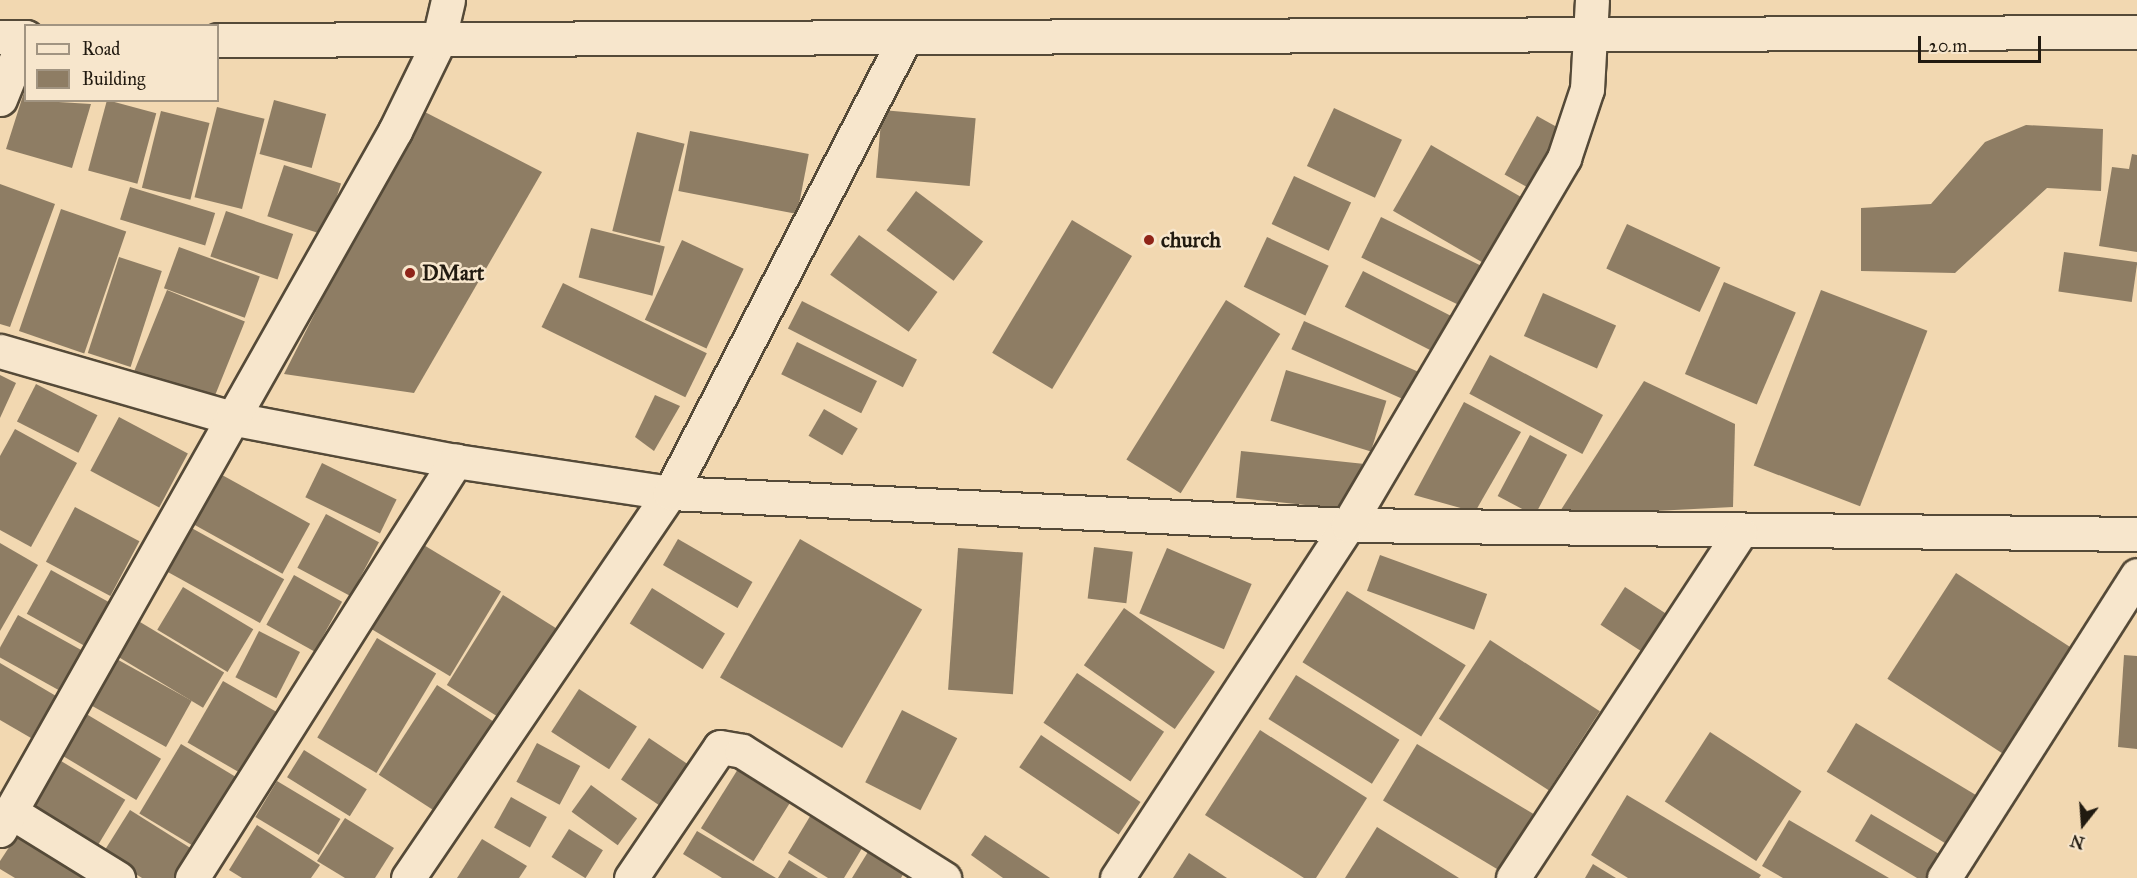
<!DOCTYPE html>
<style>
body{margin:0}
#map{position:relative;width:2137px;height:878px;overflow:hidden;background:#f2d8b1;font-family:"IM FELL Great Primer",serif}
div>[style]{position:absolute}
.building>*{inset:0;background:#8e7d64;transform-origin:0 0}
.roads{filter:drop-shadow(2px 0 #554a38) drop-shadow(-2px 0 #554a38) drop-shadow(0 2px #554a38) drop-shadow(0 -2px #554a38)}
.street>*{height:33px;margin:-16.5px;padding:0 16.5px;transform-origin:16.5px;border-radius:16.5px;background:#f7e6cc}
.secondary>*{height:33px;margin:-16.5px;padding:0 16.5px;transform-origin:16.5px;border-radius:16.5px;background:#f7e6cc}
.dots>*{width:16px;height:16px;translate:-50% -50%;box-sizing:border-box;border:3px solid #f7e6cc;border-radius:50%}
span{translate:-50% -50%;white-space:nowrap;text-align:center;line-height:1.15;-webkit-text-stroke:5px #f7e6cc;paint-order:stroke}
.poi-label{font-size:21px;color:#211a10;font-weight:700}
.left{translate:0 -50%;text-align:left}
.legend{position:absolute;left:24px;top:24px;width:195px;height:78px;box-sizing:border-box;background:#f7e6cc;border:2px solid #a19481;margin:0;padding:8px 10px;list-style:none;font-size:18px;color:#211a10}
.legend li{display:flex;align-items:center;gap:12px;height:30px}
.legend b{width:30px;border:2px solid #a19481}
.north{position:absolute;left:2053px;top:794px;width:60px;height:60px;-webkit-text-stroke:4px #f7e6cc;paint-order:stroke;rotate:197deg;font-size:16px;font-weight:700;line-height:24px;text-align:center;color:#211a10}
.north::after{content:'';display:block;margin:auto;width:21px;height:27px;background:#211a10;clip-path:polygon(50% 0,100% 100%,50% 72%,0 100%)}
.scale{position:absolute;left:1918px;top:36px;width:123px;height:27px;box-sizing:border-box;border:3px solid #211a10;border-top:0;padding-left:8px;font-size:18px;line-height:21px;white-space:nowrap;color:#211a10;-webkit-text-stroke:4px #f7e6cc;paint-order:stroke}
</style>
<div id="map">
<div class="building">
<div style="clip-path:polygon(26px 86px,26px 100px,91px 104px,72px 168px,6px 149px)"></div>
<div style="left:107px;top:100px;width:51px;height:73px;rotate:15deg"></div>
<div style="left:274px;top:100px;width:54px;height:56px;rotate:15deg"></div>
<div style="left:217px;top:107px;width:49px;height:93px;rotate:14deg"></div>
<div style="left:1334px;top:108px;width:75px;height:64px;rotate:25deg"></div>
<div style="clip-path:polygon(419px 109px,542px 172px,414px 393px,284px 374px)"></div>
<div style="left:882px;top:110px;width:94px;height:68px;rotate:5deg"></div>
<div style="left:161px;top:111px;width:50px;height:79px;rotate:14deg"></div>
<div style="left:1537px;top:116px;width:33px;height:67px;rotate:29deg"></div>
<div style="clip-path:polygon(2026px 125px,2103px 129px,2101px 191px,2047px 188px,1955px 273px,1861px 271px,1861px 208px,1931px 204px,1985px 142px)"></div>
<div style="left:690px;top:131px;width:121px;height:61px;rotate:11deg"></div>
<div style="left:637px;top:132px;width:49px;height:102px;rotate:14deg"></div>
<div style="left:1431px;top:145px;width:109px;height:76px;rotate:30deg"></div>
<div style="clip-path:polygon(2132px 154px,2137px 155px,2137px 252px,2099px 246px,2112px 167px,2129px 169px)"></div>
<div style="left:284px;top:165px;width:60px;height:54px;rotate:18deg"></div>
<div style="left:1294px;top:176px;width:63px;height:53px;rotate:25deg"></div>
<div style="clip-path:polygon(0 184px,55px 204px,10px 327px,0 324px)"></div>
<div style="left:130px;top:187px;width:89px;height:34px;rotate:17deg"></div>
<div style="left:916px;top:191px;width:84px;height:49px;rotate:37deg"></div>
<div style="left:61px;top:209px;width:69px;height:129px;rotate:19deg"></div>
<div style="left:226px;top:211px;width:71px;height:48px;rotate:19deg"></div>
<div style="left:1381px;top:217px;width:112px;height:45px;rotate:26deg"></div>
<div style="left:1072px;top:220px;width:70px;height:155px;rotate:31deg"></div>
<div style="left:1627px;top:224px;width:103px;height:49px;rotate:25deg"></div>
<div style="left:591px;top:228px;width:76px;height:51px;rotate:14deg"></div>
<div style="left:859px;top:235px;width:97px;height:49px;rotate:36deg"></div>
<div style="left:1267px;top:237px;width:68px;height:55px;rotate:25deg"></div>
<div style="left:682px;top:240px;width:68px;height:88px;rotate:25deg"></div>
<div style="left:179px;top:247px;width:86px;height:44px;rotate:20deg"></div>
<div style="left:2064px;top:252px;width:74px;height:40px;rotate:8deg"></div>
<div style="left:119px;top:257px;width:45px;height:101px;rotate:18deg"></div>
<div style="left:1363px;top:271px;width:105px;height:40px;rotate:27deg"></div>
<div style="left:1724px;top:282px;width:78px;height:100px;rotate:23deg"></div>
<div style="left:563px;top:283px;width:160px;height:49px;rotate:26deg"></div>
<div style="left:167px;top:290px;width:84px;height:89px;rotate:22deg"></div>
<div style="left:1821px;top:290px;width:114px;height:188px;rotate:21deg"></div>
<div style="left:1543px;top:293px;width:80px;height:47px;rotate:24deg"></div>
<div style="left:1226px;top:300px;width:64px;height:188px;rotate:32deg"></div>
<div style="left:802px;top:301px;width:129px;height:31px;rotate:27deg"></div>
<div style="left:1304px;top:321px;width:128px;height:31px;rotate:24deg"></div>
<div style="left:797px;top:342px;width:89px;height:36px;rotate:26deg"></div>
<div style="left:1490px;top:355px;width:128px;height:44px;rotate:28deg"></div>
<div style="left:1286px;top:370px;width:105px;height:53px;rotate:17deg"></div>
<div style="clip-path:polygon(0 375px,16px 383px,0 418px)"></div>
<div style="clip-path:polygon(1644px 381px,1735px 424px,1733px 507px,1557px 516px)"></div>
<div style="left:36px;top:384px;width:69px;height:42px;rotate:27deg"></div>
<div style="clip-path:polygon(655px 395px,680px 406px,654px 451px,635px 437px)"></div>
<div style="clip-path:polygon(1464px 402px,1521px 432px,1475px 512px,1414px 495px)"></div>
<div style="left:824px;top:409px;width:39px;height:31px;rotate:30deg"></div>
<div style="left:119px;top:417px;width:78px;height:61px;rotate:28deg"></div>
<div style="clip-path:polygon(15px 429px,77px 463px,31px 547px,0 530px,0 456px)"></div>
<div style="left:1530px;top:435px;width:42px;height:69px;rotate:28deg"></div>
<div style="left:1241px;top:451px;width:122px;height:47px;rotate:6deg"></div>
<div style="left:322px;top:463px;width:83px;height:38px;rotate:26deg"></div>
<div style="left:213px;top:470px;width:111px;height:57px;rotate:29deg"></div>
<div style="left:75px;top:507px;width:73px;height:62px;rotate:28deg"></div>
<div style="left:326px;top:514px;width:60px;height:61px;rotate:28deg"></div>
<div style="left:188px;top:526px;width:110px;height:50px;rotate:29deg"></div>
<div style="left:678px;top:539px;width:86px;height:30px;rotate:30deg"></div>
<div style="left:800px;top:539px;width:141px;height:160px;rotate:30deg"></div>
<div style="left:417px;top:541px;width:98px;height:99px;rotate:31deg"></div>
<div style="clip-path:polygon(0 543px,38px 565px,0 631px)"></div>
<div style="left:1094px;top:547px;width:39px;height:52px;rotate:7deg"></div>
<div style="left:958px;top:548px;width:65px;height:142px;rotate:4deg"></div>
<div style="left:1167px;top:548px;width:92px;height:71px;rotate:23deg"></div>
<div style="left:1380px;top:555px;width:114px;height:38px;rotate:20deg"></div>
<div style="left:51px;top:570px;width:68px;height:50px;rotate:29deg"></div>
<div style="left:1956px;top:573px;width:142px;height:126px;rotate:33deg"></div>
<div style="left:294px;top:575px;width:55px;height:57px;rotate:29deg"></div>
<div style="left:183px;top:587px;width:82px;height:50px;rotate:31deg"></div>
<div style="left:1625px;top:587px;width:56px;height:45px;rotate:33deg"></div>
<div style="left:652px;top:588px;width:86px;height:42px;rotate:32deg"></div>
<div style="left:1347px;top:591px;width:140px;height:84px;rotate:32deg"></div>
<div style="left:503px;top:595px;width:65px;height:106px;rotate:32deg"></div>
<div style="left:1124px;top:608px;width:111px;height:70px;rotate:35deg"></div>
<div style="left:18px;top:615px;width:78px;height:46px;rotate:29deg"></div>
<div style="left:135px;top:619px;width:104px;height:41px;rotate:31deg"></div>
<div style="left:259px;top:631px;width:46px;height:52px;rotate:27deg"></div>
<div style="left:377px;top:638px;width:69px;height:116px;rotate:31deg"></div>
<div style="left:1490px;top:640px;width:131px;height:94px;rotate:33deg"></div>
<div style="clip-path:polygon(2124px 655px,2137px 656px,2137px 749px,2118px 747px)"></div>
<div style="left:113px;top:657px;width:90px;height:53px;rotate:29deg"></div>
<div style="clip-path:polygon(0 663px,56px 696px,31px 738px,0 720px)"></div>
<div style="left:1077px;top:673px;width:105px;height:60px;rotate:34deg"></div>
<div style="left:1296px;top:675px;width:122px;height:52px;rotate:32deg"></div>
<div style="left:223px;top:681px;width:67px;height:71px;rotate:30deg"></div>
<div style="left:437px;top:685px;width:70px;height:107px;rotate:33deg"></div>
<div style="left:579px;top:689px;width:69px;height:51px;rotate:33deg"></div>
<div style="left:902px;top:710px;width:62px;height:81px;rotate:27deg"></div>
<div style="left:83px;top:712px;width:91px;height:48px;rotate:31deg"></div>
<div style="left:1856px;top:723px;width:151px;height:57px;rotate:31deg"></div>
<div style="clip-path:polygon(1260px 730px,1367px 798px,1316px 878px,1304px 878px,1205px 815px)"></div>
<div style="left:1710px;top:732px;width:109px;height:83px;rotate:33deg"></div>
<div style="left:1041px;top:735px;width:120px;height:39px;rotate:34deg"></div>
<div style="left:649px;top:738px;width:50px;height:50px;rotate:34deg"></div>
<div style="left:537px;top:743px;width:49px;height:44px;rotate:28deg"></div>
<div style="left:181px;top:744px;width:68px;height:81px;rotate:31deg"></div>
<div style="left:1417px;top:744px;width:149px;height:66px;rotate:31deg"></div>
<div style="left:304px;top:750px;width:74px;height:32px;rotate:32deg"></div>
<div style="left:61px;top:761px;width:75px;height:59px;rotate:31deg"></div>
<div style="left:738px;top:769px;width:62px;height:70px;rotate:32deg"></div>
<div style="left:277px;top:781px;width:74px;height:42px;rotate:31deg"></div>
<div style="left:591px;top:785px;width:57px;height:33px;rotate:36deg"></div>
<div style="clip-path:polygon(1627px 795px,1761px 875px,1759px 878px,1628px 878px,1591px 855px)"></div>
<div style="left:511px;top:797px;width:41px;height:35px;rotate:29deg"></div>
<div style="clip-path:polygon(815px 808px,867px 840px,844px 878px,828px 878px,788px 853px)"></div>
<div style="clip-path:polygon(130px 810px,192px 849px,174px 878px,142px 878px,103px 853px)"></div>
<div style="clip-path:polygon(1871px 814px,1951px 861px,1941px 878px,1917px 878px,1855px 841px)"></div>
<div style="clip-path:polygon(345px 818px,394px 848px,375px 878px,345px 878px,317px 861px)"></div>
<div style="clip-path:polygon(1789px 820px,1889px 878px,1783px 878px,1762px 866px)"></div>
<div style="clip-path:polygon(257px 825px,320px 865px,311px 878px,242px 878px,229px 870px)"></div>
<div style="clip-path:polygon(1377px 827px,1459px 878px,1345px 878px)"></div>
<div style="clip-path:polygon(21px 829px,97px 878px,15px 878px,0 869px,0 861px)"></div>
<div style="left:569px;top:829px;width:40px;height:33px;rotate:32deg"></div>
<div style="clip-path:polygon(697px 831px,776px 878px,722px 878px,683px 854px)"></div>
<div style="clip-path:polygon(985px 835px,1050px 878px,1003px 878px,971px 855px)"></div>
<div style="clip-path:polygon(482px 839px,527px 866px,519px 878px,457px 878px)"></div>
<div style="clip-path:polygon(871px 847px,906px 869px,901px 878px,852px 878px)"></div>
<div style="clip-path:polygon(1189px 853px,1227px 878px,1173px 878px)"></div>
<div style="clip-path:polygon(789px 860px,818px 878px,778px 878px)"></div>
<div style="clip-path:polygon(1593px 864px,1616px 878px,1585px 878px)"></div>
</div>
<div class="roads">
<div class="street">
<div style="left:0;top:99px;width:67px;rotate:-68deg"></div>
<div style="left:0;top:351px;width:245px;rotate:16.1deg"></div>
<div style="left:235px;top:419px;width:225px;rotate:10.8deg"></div>
<div style="left:456px;top:461px;width:216px;rotate:8.5deg"></div>
<div style="left:670px;top:493px;width:679px;rotate:2.7deg"></div>
<div style="left:1348px;top:525px;width:789px;rotate:0.65deg"></div>
<div style="left:11px;top:812px;width:126px;rotate:31.7deg"></div>
<div style="left:0;top:830px;width:803px;rotate:-60.53deg"></div>
<div style="left:395px;top:131px;width:98px;rotate:-64deg"></div>
<div style="left:438px;top:43px;width:44px;rotate:-76.9deg"></div>
<div style="left:192px;top:878px;width:494px;rotate:-57.7deg"></div>
<div style="left:408px;top:878px;width:466px;rotate:-55.8deg"></div>
<div style="left:670px;top:493px;width:512px;rotate:-62.68deg"></div>
<div style="left:631px;top:878px;width:158px;rotate:-55.8deg"></div>
<div style="left:720px;top:747px;width:22px;rotate:10deg"></div>
<div style="left:742px;top:751px;width:239px;rotate:32.2deg"></div>
<div style="left:1117px;top:878px;width:422px;rotate:-56.8deg"></div>
<div style="left:1348px;top:525px;width:426px;rotate:-59.5deg"></div>
<div style="left:1564px;top:158px;width:73px;rotate:-71.6deg"></div>
<div style="left:1587px;top:89px;width:89px;rotate:-86.8deg"></div>
<div style="left:1513px;top:878px;width:413px;rotate:-56.7deg"></div>
<div style="left:1944px;top:878px;width:359px;rotate:-57.5deg"></div>
</div>
<div class="secondary">
<div style="left:0;top:37px;width:26px"></div>
<div style="left:218px;top:40px;width:1919px;rotate:-0.24deg"></div>
</div>
</div>
<div class="dots">
<div style="left:1149px;top:240px;background:#8f2418"></div>
<div style="left:410px;top:273px;background:#8f2418"></div>
</div>
<div class="poi-label">
<span class="left" style="left:1161px;top:240px">church</span>
<span class="left" style="left:422px;top:273px">DMart</span>
</div>
<ul class="legend">
<li><b style="height:8px;background:#f7e6cc"></b>Road</li>
<li><b style="height:16px;background:#8e7d64"></b>Building</li>
</ul>
<div class="north">N</div>
<div class="scale">20 m</div>
</div>
